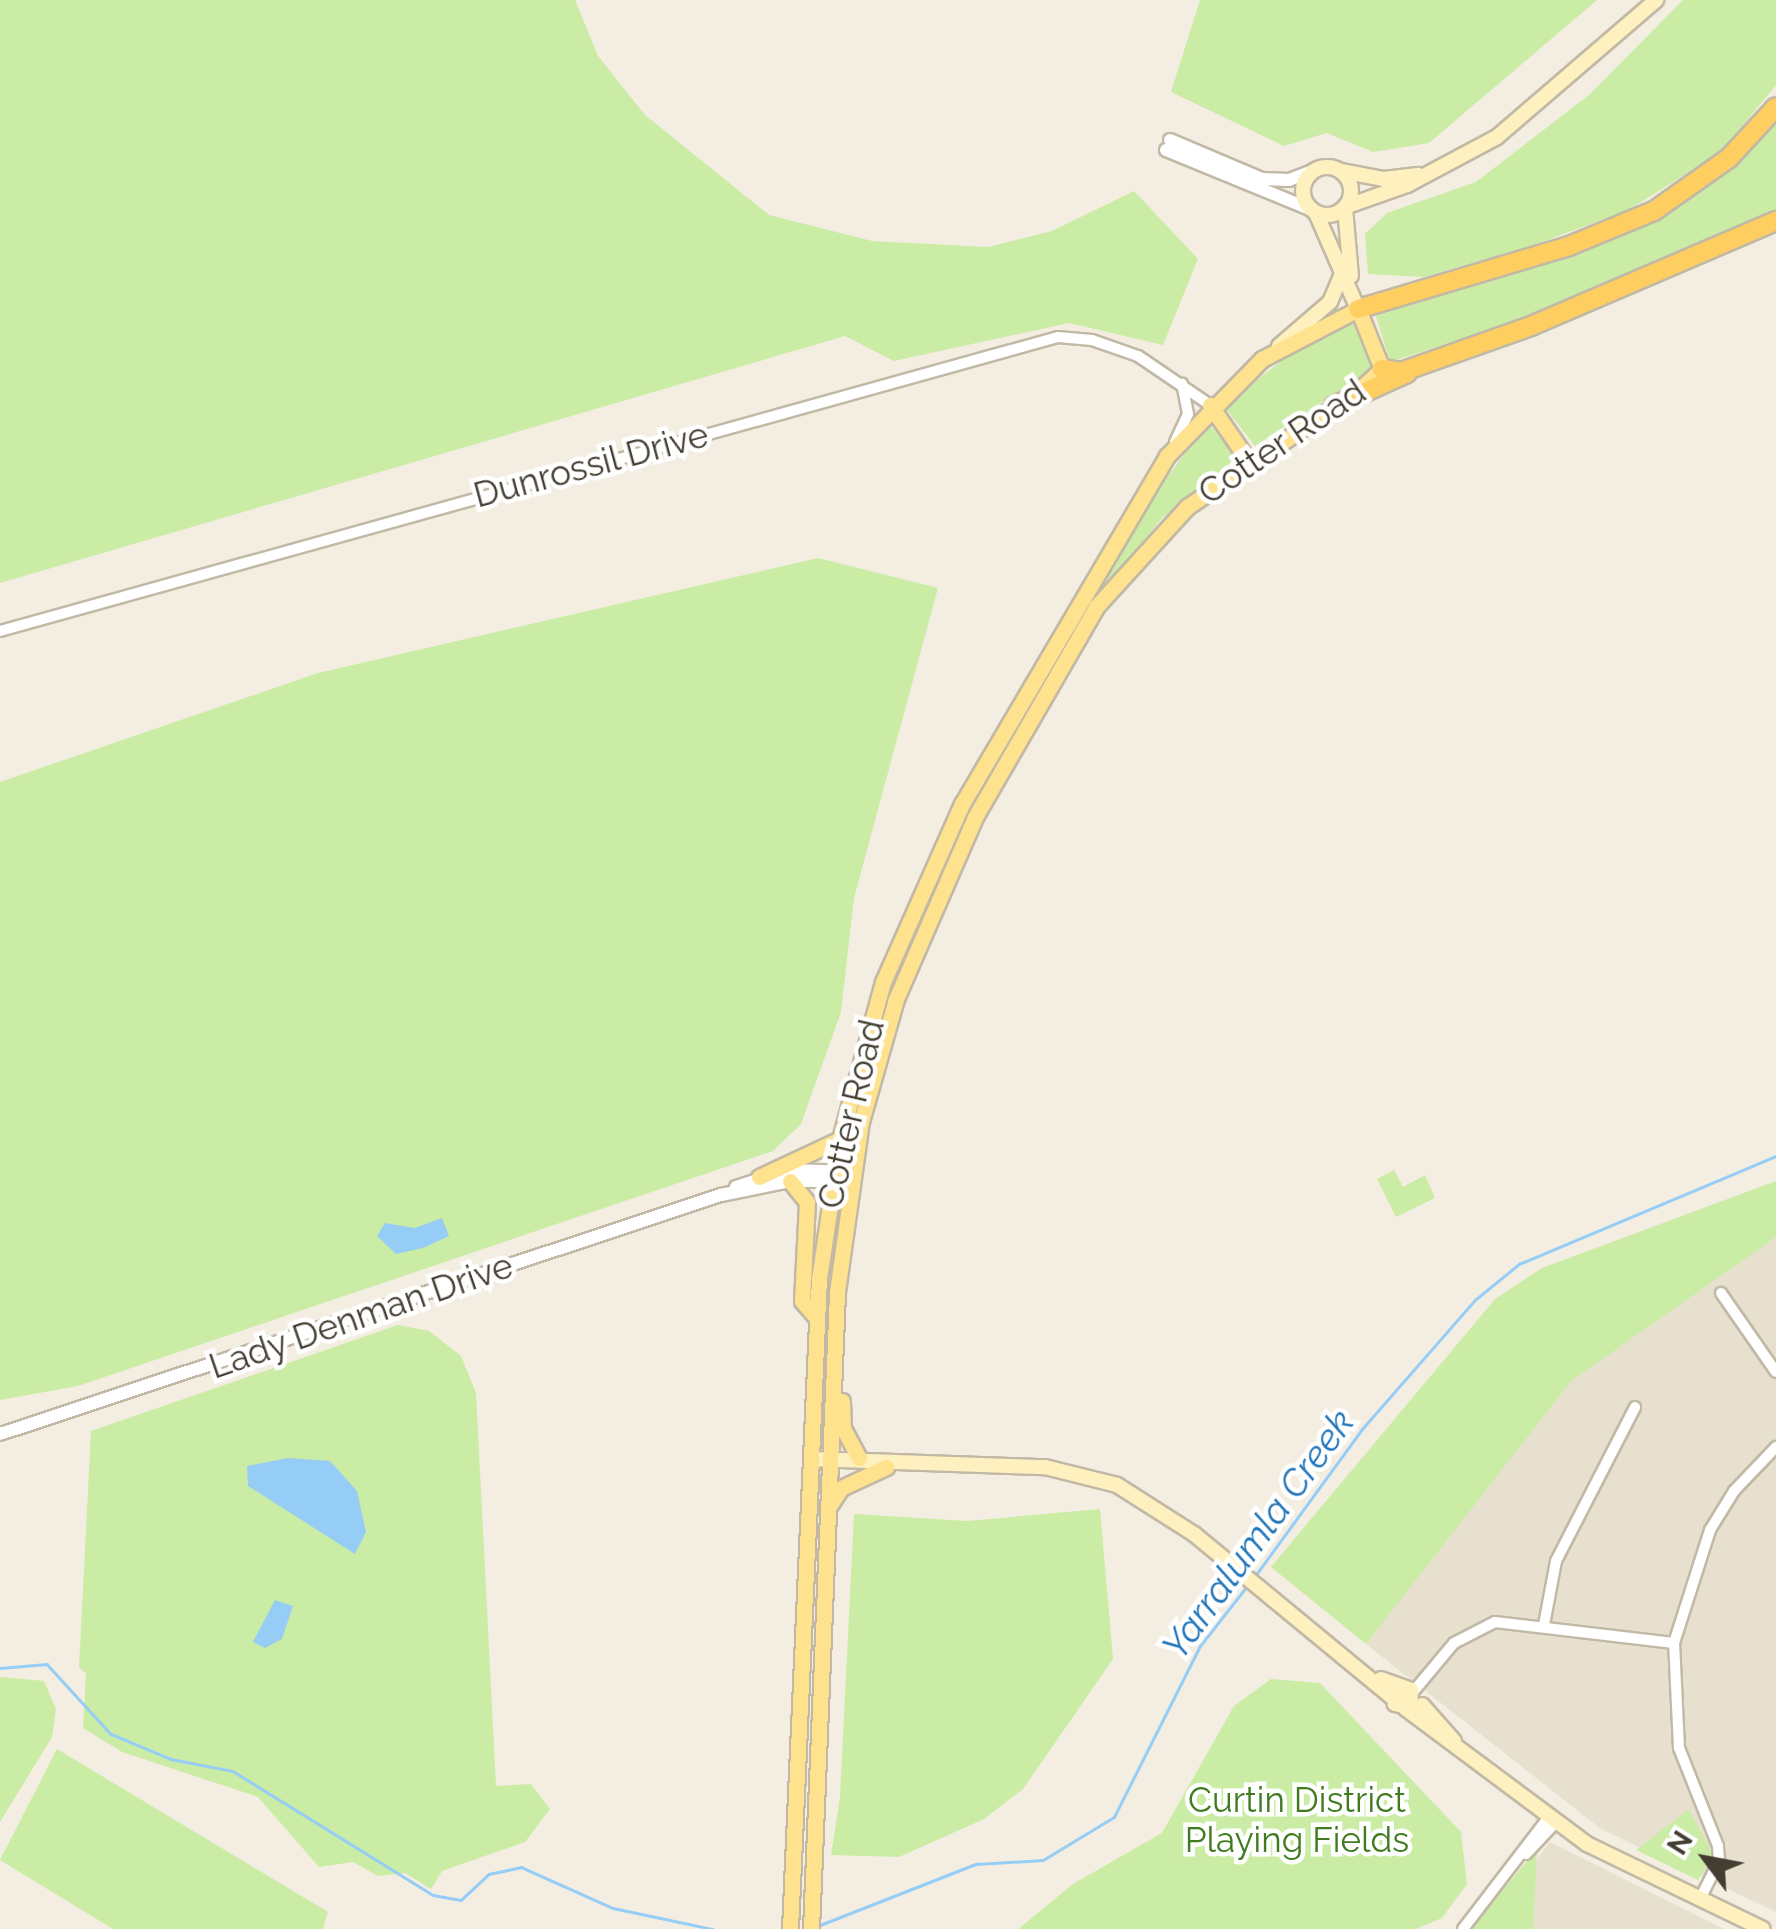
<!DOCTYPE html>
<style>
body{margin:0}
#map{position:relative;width:1776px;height:1929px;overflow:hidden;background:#f3eee1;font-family:Raleway,sans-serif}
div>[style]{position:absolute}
.residential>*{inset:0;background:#e7e0cf}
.green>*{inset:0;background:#caeca5}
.water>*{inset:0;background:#96cdf7}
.stream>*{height:2.5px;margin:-1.25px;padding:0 1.25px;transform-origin:1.25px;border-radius:1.25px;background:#96cdf7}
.roads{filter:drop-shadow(2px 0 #c1b9a6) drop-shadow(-2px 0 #c1b9a6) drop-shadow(0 2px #c1b9a6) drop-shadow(0 -2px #c1b9a6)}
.minor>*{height:10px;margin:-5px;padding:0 5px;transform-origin:5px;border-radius:5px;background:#fff}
.tertiary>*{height:12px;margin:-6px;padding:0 6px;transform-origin:6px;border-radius:6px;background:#fff}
.secondary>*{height:14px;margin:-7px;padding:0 7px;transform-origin:7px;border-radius:7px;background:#fff1bf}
.secondary>.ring{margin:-7px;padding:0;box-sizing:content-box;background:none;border:14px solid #fff1bf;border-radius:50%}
.primary>*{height:15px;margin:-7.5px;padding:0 7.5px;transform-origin:7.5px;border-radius:7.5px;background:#ffe28e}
.motorway>*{height:18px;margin:-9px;padding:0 9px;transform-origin:9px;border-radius:9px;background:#ffce60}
span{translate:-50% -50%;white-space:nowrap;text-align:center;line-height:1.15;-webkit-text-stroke:9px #fff;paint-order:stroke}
.street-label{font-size:35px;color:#443e32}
.park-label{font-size:35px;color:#407b20}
.water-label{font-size:38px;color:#2275b9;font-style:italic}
.north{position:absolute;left:1656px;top:1809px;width:100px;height:100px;-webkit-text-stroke:8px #fff;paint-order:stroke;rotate:302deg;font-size:28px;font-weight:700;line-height:40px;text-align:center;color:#443e32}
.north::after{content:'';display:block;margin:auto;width:35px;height:45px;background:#443e32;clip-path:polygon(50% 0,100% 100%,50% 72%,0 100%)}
</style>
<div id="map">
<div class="residential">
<div style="clip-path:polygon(1776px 1237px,1776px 1912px,1601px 1829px,1366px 1644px,1570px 1373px)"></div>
<div style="clip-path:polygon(1550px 1842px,1724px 1929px,1533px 1929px,1535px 1862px)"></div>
</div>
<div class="green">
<div style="clip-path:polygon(0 0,575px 0,598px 56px,645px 115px,769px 215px,872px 241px,988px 247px,1052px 231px,1134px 191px,1198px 259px,1163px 345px,1069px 323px,894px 361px,845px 336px,0 583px)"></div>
<div style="clip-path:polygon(1200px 0,1597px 0,1429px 143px,1373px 152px,1327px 133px,1284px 146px,1171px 92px)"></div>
<div style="clip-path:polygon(1683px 0,1776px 0,1776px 85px,1720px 153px,1628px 210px,1534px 245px,1424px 277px,1368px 274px,1365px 234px,1387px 213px,1476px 182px,1589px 95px)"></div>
<div style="clip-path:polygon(1776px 121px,1776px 213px,1583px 299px,1390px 362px,1376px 316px,1610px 238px,1681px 207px)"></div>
<div style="clip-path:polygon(1352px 321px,1372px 369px,1255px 446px,1223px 405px,1311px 339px)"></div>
<div style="clip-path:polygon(1208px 422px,1237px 458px,1162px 518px,1087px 612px,1135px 521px)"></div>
<div style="clip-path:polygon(818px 558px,938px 588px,854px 898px,841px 1012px,801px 1124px,773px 1151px,78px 1386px,0 1400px,0 782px,318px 673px)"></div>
<div style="clip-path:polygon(1394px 1170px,1403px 1187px,1425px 1175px,1435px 1198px,1396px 1217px,1377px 1179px)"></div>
<div style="clip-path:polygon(1776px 1181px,1776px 1237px,1571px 1381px,1366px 1644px,1271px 1567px,1495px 1299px,1542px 1268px)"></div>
<div style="clip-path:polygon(398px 1325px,429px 1331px,461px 1356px,476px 1393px,496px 1786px,531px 1784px,550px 1809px,525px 1842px,442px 1871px,431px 1889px,405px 1873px,378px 1876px,353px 1862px,319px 1867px,258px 1797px,122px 1752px,83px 1728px,86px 1673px,79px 1668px,91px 1431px)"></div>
<div style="clip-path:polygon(1100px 1509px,1113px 1659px,1023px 1789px,984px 1819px,899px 1857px,831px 1855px,840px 1797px,854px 1514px,967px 1521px)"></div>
<div style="clip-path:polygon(0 1677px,44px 1681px,56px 1709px,52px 1737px,0 1822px)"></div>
<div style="clip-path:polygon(1271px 1679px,1320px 1683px,1461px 1832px,1467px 1884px,1442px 1918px,1416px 1929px,1018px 1929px,1073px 1884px,1162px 1833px,1234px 1706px)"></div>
<div style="clip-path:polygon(57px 1749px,328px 1912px,323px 1929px,113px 1929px,0 1860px)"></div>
<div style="clip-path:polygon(1689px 1809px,1713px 1855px,1698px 1880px,1636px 1850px)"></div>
<div style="clip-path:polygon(1537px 1849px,1533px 1929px,1470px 1929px)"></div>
</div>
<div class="water">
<div style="clip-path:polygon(442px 1218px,449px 1236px,423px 1248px,396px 1254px,377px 1236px,385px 1223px,415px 1228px)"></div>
<div style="clip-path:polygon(288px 1458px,330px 1461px,357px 1491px,366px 1532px,355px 1554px,248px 1486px,247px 1466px)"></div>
<div style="clip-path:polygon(275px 1600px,293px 1606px,282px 1639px,265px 1648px,253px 1642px)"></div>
</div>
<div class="stream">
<div style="left:1255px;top:1576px;width:182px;rotate:-53.9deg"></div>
<div style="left:1362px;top:1429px;width:171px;rotate:-48.8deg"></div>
<div style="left:1475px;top:1300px;width:57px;rotate:-39.3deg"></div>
<div style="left:1519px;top:1264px;width:279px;rotate:-22.8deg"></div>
<div style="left:0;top:1668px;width:47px;rotate:-4.9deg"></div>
<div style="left:47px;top:1664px;width:95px;rotate:47.6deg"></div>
<div style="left:111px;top:1734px;width:65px;rotate:22.6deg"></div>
<div style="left:171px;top:1759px;width:63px;rotate:11deg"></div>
<div style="left:233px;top:1771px;width:235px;rotate:31.8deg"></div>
<div style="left:433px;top:1895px;width:28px;rotate:10deg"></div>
<div style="left:461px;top:1900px;width:38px;rotate:-43deg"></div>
<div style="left:489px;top:1874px;width:33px;rotate:-12deg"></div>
<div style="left:521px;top:1867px;width:101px;rotate:24deg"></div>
<div style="left:613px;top:1908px;width:102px;rotate:11.9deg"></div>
<div style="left:820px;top:1925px;width:168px;rotate:-21.4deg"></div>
<div style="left:976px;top:1864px;width:67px;rotate:-3.4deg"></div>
<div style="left:1043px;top:1860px;width:83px;rotate:-31.2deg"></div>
<div style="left:1114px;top:1817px;width:191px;rotate:-63.3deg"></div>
<div style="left:1200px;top:1646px;width:76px;rotate:-51.9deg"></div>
</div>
<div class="roads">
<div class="minor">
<div style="left:1175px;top:442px;width:31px;rotate:-65deg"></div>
<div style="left:1188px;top:414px;width:31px;rotate:-101deg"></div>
<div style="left:0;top:631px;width:1098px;rotate:-15.53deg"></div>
<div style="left:1058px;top:337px;width:34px;rotate:5deg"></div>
<div style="left:1092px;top:340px;width:49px;rotate:19.2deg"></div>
<div style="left:1138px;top:356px;width:87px;rotate:34.2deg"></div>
<div style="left:1721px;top:1293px;width:96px;rotate:55.2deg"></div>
<div style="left:1544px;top:1625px;width:65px;rotate:-79.4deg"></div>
<div style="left:1556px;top:1561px;width:173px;rotate:-62.8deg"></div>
<div style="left:1413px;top:1692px;width:64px;rotate:-50.1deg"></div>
<div style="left:1454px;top:1643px;width:46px;rotate:-27.1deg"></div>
<div style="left:1495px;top:1622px;width:180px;rotate:6.7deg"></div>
<div style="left:1526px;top:1854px;width:44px;rotate:-46.8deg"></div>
<div style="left:1700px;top:1899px;width:42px;rotate:-63.4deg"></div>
<div style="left:1719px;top:1861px;width:15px;rotate:-94deg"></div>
<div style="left:1718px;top:1846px;width:105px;rotate:-111.7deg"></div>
<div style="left:1679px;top:1748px;width:105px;rotate:-92.7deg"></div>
<div style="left:1674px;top:1643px;width:119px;rotate:-72.3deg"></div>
<div style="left:1710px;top:1530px;width:46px;rotate:-58.4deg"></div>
<div style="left:1734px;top:1491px;width:61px;rotate:-46.3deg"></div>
<div style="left:1463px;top:1929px;width:141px;rotate:-52.5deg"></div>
</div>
<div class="tertiary">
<div style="left:1170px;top:140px;width:100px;rotate:23deg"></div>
<div style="left:1262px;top:179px;width:27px;rotate:2deg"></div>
<div style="left:1289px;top:180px;width:30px;rotate:-21deg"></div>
<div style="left:1166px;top:150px;width:158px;rotate:22.3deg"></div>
<div style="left:736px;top:1187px;width:56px;rotate:-17.8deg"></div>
<div style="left:789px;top:1170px;width:62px;rotate:1.8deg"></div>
<div style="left:0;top:1434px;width:760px;rotate:-18.34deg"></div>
<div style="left:721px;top:1195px;width:70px;rotate:-11.5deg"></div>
<div style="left:790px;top:1181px;width:60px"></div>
</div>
<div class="secondary">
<div class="ring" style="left:1303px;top:167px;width:34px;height:34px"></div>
<div style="left:1341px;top:171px;width:44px;rotate:10.5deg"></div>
<div style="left:1384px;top:179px;width:34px;rotate:-7deg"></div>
<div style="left:1345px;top:207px;width:66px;rotate:-19.5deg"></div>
<div style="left:1407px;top:185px;width:102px;rotate:-28.1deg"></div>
<div style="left:1497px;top:137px;width:210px;rotate:-40.7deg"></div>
<div style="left:1345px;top:208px;width:68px;rotate:85deg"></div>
<div style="left:1316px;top:213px;width:105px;rotate:66.4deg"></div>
<div style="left:1279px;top:346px;width:67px;rotate:-40.8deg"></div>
<div style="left:1330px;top:302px;width:28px;rotate:-67deg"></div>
<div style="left:811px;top:1459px;width:234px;rotate:2deg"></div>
<div style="left:1045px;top:1467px;width:74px;rotate:14deg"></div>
<div style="left:1117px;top:1485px;width:91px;rotate:32.5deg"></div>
<div style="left:1194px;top:1534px;width:258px;rotate:39.5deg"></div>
<div style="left:1381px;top:1679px;width:32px;rotate:20deg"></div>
<div style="left:1411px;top:1690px;width:18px;rotate:93deg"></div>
<div style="left:1410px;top:1708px;width:16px;rotate:-165deg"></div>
<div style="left:1395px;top:1704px;width:17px;rotate:-73deg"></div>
<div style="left:1422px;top:1705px;width:48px;rotate:48.4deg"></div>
<div style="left:1406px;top:1709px;width:226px;rotate:36.7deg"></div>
<div style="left:1587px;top:1844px;width:195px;rotate:25.8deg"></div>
</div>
<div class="primary">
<div style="left:1210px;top:405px;width:67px;rotate:55.4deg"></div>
<div style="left:759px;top:1177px;width:89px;rotate:-25.1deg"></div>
<div style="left:790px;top:1181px;width:27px;rotate:51deg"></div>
<div style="left:807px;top:1202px;width:99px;rotate:92.9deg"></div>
<div style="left:802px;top:1301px;width:21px;rotate:49deg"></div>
<div style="left:842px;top:1401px;width:27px;rotate:88deg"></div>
<div style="left:843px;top:1428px;width:34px;rotate:62deg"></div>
<div style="left:830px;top:1505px;width:20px;rotate:-57deg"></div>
<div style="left:841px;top:1488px;width:50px;rotate:-25deg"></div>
<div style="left:790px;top:1929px;width:651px;rotate:-87.45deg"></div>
<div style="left:819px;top:1279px;width:142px;rotate:-81.5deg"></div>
<div style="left:840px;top:1139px;width:163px;rotate:-74.7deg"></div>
<div style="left:883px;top:982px;width:195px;rotate:-66.1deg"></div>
<div style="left:962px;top:804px;width:404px;rotate:-59.5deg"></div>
<div style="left:1167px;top:456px;width:136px;rotate:-45.6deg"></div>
<div style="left:1262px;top:359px;width:108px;rotate:-27.5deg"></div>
<div style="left:1358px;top:309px;width:65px;rotate:68.2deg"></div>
<div style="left:1382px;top:369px;width:30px;rotate:138deg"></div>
<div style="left:811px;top:1929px;width:638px;rotate:-87.66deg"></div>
<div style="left:837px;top:1292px;width:172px;rotate:-82deg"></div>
<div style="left:861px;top:1122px;width:128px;rotate:-74.1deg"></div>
<div style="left:896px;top:999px;width:198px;rotate:-66.5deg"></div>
<div style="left:975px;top:817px;width:242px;rotate:-60deg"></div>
<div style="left:1096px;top:607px;width:135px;rotate:-47.7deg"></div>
<div style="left:1187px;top:507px;width:186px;rotate:-34.3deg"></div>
</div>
<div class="motorway">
<div style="left:1358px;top:309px;width:220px;rotate:-16.6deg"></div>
<div style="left:1569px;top:246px;width:92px;rotate:-22.4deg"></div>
<div style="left:1654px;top:211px;width:92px;rotate:-35.2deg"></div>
<div style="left:1729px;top:158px;width:69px;rotate:-47.3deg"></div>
<div style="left:1382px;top:369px;width:19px;rotate:9deg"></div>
<div style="left:1401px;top:372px;width:138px;rotate:-19.5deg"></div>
<div style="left:1531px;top:326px;width:267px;rotate:-23.2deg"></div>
<div style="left:1334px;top:406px;width:80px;rotate:-24.3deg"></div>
</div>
</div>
<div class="street-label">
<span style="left:1282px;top:442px;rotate:-34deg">Cotter Road</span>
<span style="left:591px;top:465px;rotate:-15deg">Dunrossil Drive</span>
<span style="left:851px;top:1114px;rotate:-77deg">Cotter Road</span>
<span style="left:361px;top:1316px;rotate:-19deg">Lady Denman Drive</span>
</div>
<div class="park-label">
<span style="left:1297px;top:1820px">Curtin District<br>Playing Fields</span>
</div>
<div class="water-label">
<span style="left:1258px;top:1534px;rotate:-54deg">Yarralumla Creek</span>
</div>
<div class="north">N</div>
</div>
